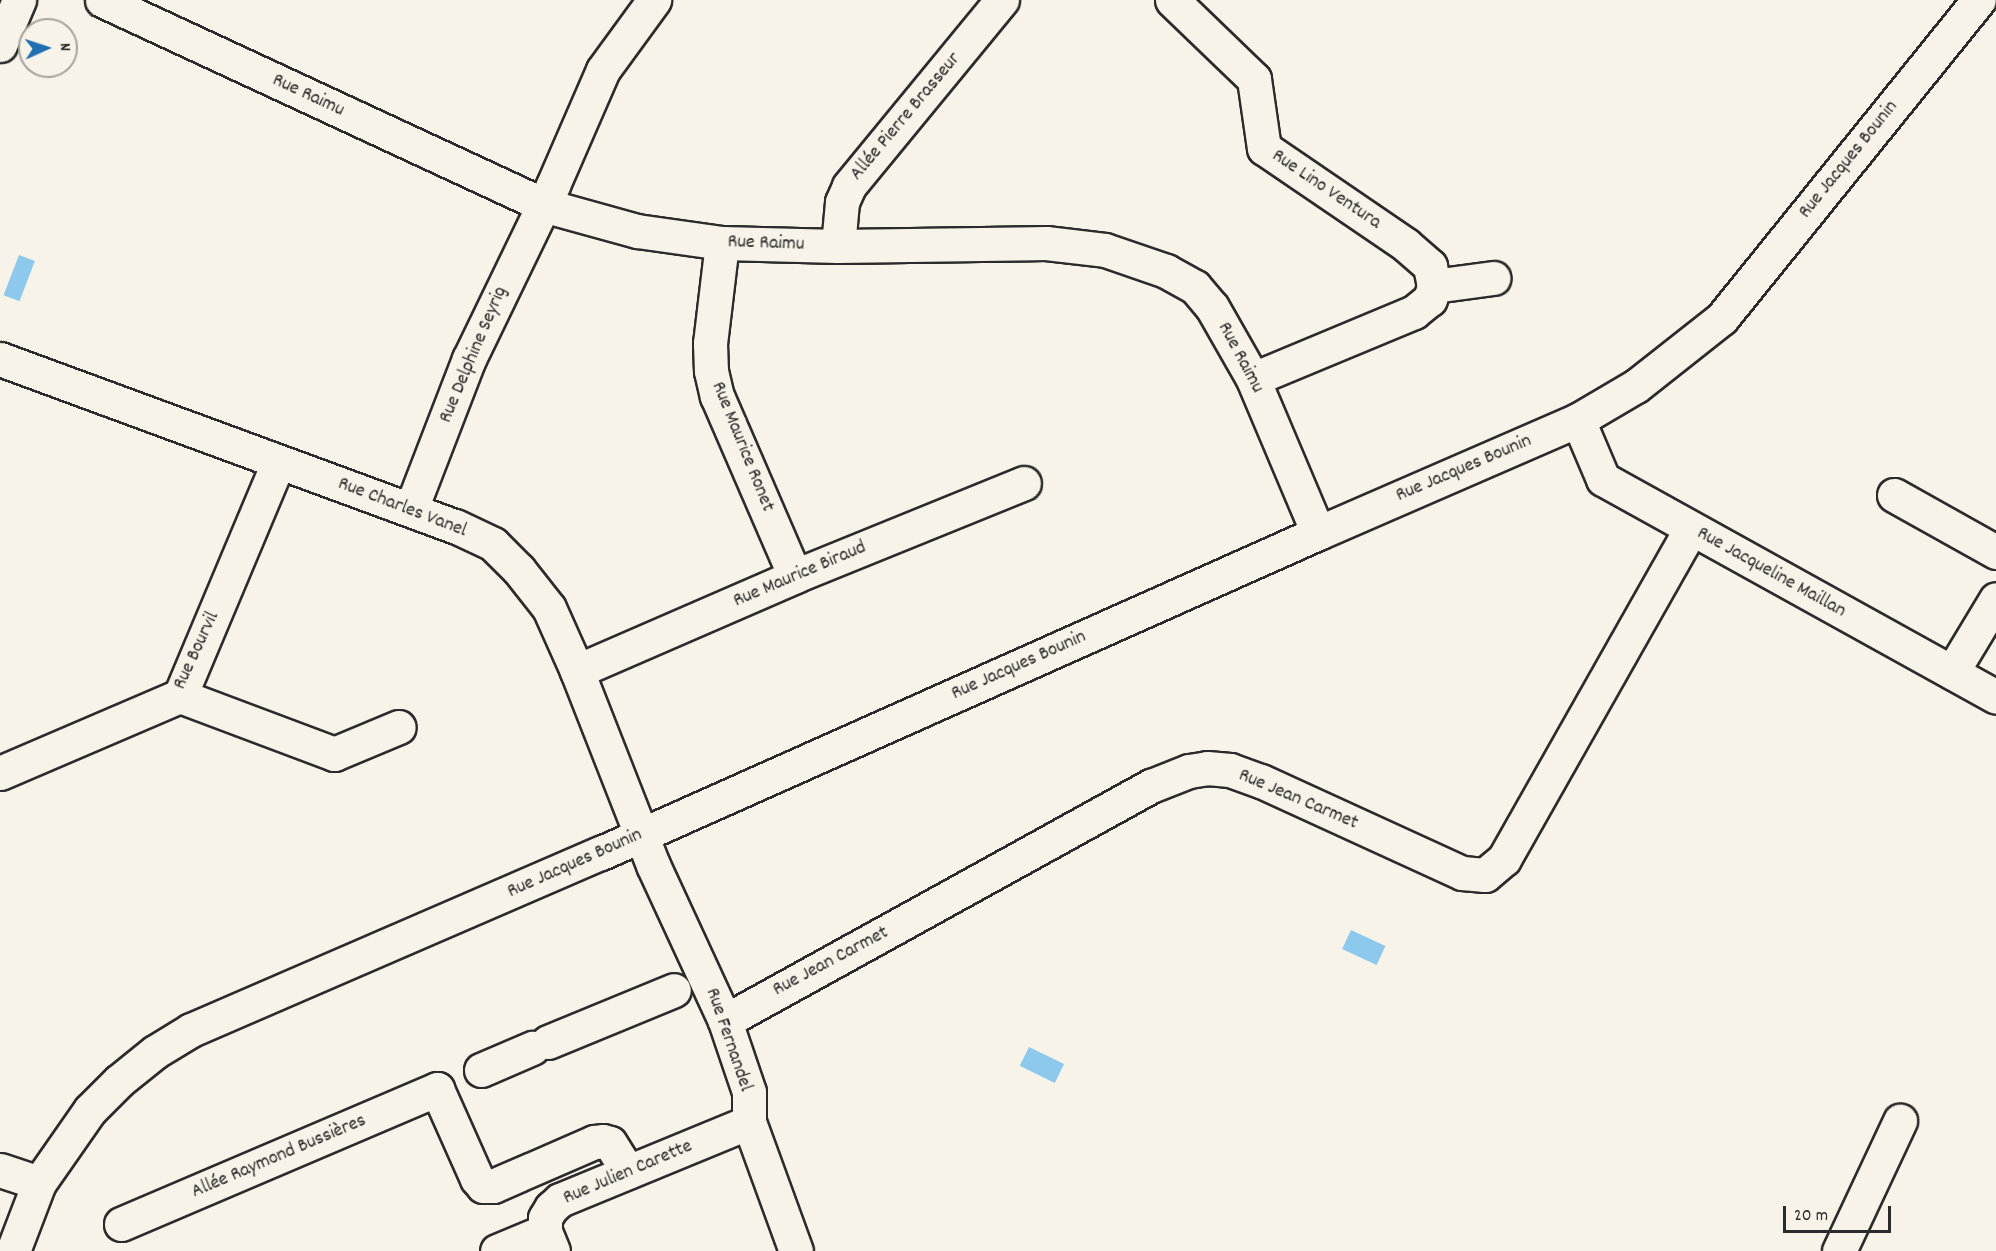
<!DOCTYPE html>
<meta charset="utf-8">
<style>
body{margin:0}
#map{position:relative;width:1996px;height:1251px;overflow:hidden;background:#f7f3e8;font-family:Dekko,sans-serif}
div>[style]{position:absolute}
.water>*{inset:0;background:#8dc8ed;transform-origin:0 0}
.roads{filter:drop-shadow(2px 0 #2b2b2b) drop-shadow(-2px 0 #2b2b2b) drop-shadow(0 2px #2b2b2b) drop-shadow(0 -2px #2b2b2b)}
.street>*{height:33px;margin:-16.5px;padding:0 16.5px;transform-origin:16.5px;border-radius:16.5px;background:#f7f3e8}
span{translate:-50% -50%;white-space:nowrap;text-align:center;line-height:1.15;-webkit-text-stroke:6px #f7f3e8;paint-order:stroke}
.street-label{font-size:20px;color:#2b2b2b}
.north{position:absolute;left:18px;top:18px;width:60px;height:60px;box-sizing:border-box;background:#f7f3e8;border:2px solid #a5a39c;border-radius:50%;rotate:87deg;font-size:16px;font-weight:700;line-height:24px;text-align:center;color:#2b2b2b}
.north::after{content:'';display:block;margin:auto;width:21px;height:27px;background:#1f6fb2;clip-path:polygon(50% 0,100% 100%,50% 72%,0 100%)}
.scale{position:absolute;left:1783px;top:1206px;width:108px;height:27px;box-sizing:border-box;border:3px solid #2b2b2b;border-top:0;padding-left:8px;font-size:18px;line-height:21px;white-space:nowrap;color:#2b2b2b;-webkit-text-stroke:4px #f7f3e8;paint-order:stroke}
</style>
<div id="map">
<div class="water">
<div style="left:19px;top:255px;width:17px;height:43px;rotate:21deg"></div>
<div style="left:1351px;top:930px;width:38px;height:21px;rotate:25deg"></div>
<div style="left:1029px;top:1047px;width:39px;height:21px;rotate:26deg"></div>
</div>
<div class="roads">
<div class="street">
<div style="left:102px;top:0;width:486px;rotate:24.9deg"></div>
<div style="left:543px;top:205px;width:98px;rotate:15.5deg"></div>
<div style="left:637px;top:231px;width:86px;rotate:8deg"></div>
<div style="left:722px;top:243px;width:116px;rotate:1.5deg"></div>
<div style="left:838px;top:246px;width:208px;rotate:-0.8deg"></div>
<div style="left:1046px;top:243px;width:59px;rotate:6.8deg"></div>
<div style="left:1105px;top:250px;width:65px;rotate:19deg"></div>
<div style="left:1166px;top:271px;width:33px;rotate:29deg"></div>
<div style="left:1195px;top:287px;width:26px;rotate:50deg"></div>
<div style="left:1212px;top:307px;width:83px;rotate:60.3deg"></div>
<div style="left:1253px;top:379px;width:167px;rotate:67.1deg"></div>
<div style="left:1172px;top:0;width:114px;rotate:43.9deg"></div>
<div style="left:1254px;top:79px;width:70px;rotate:81.8deg"></div>
<div style="left:1264px;top:148px;width:172px;rotate:34.3deg"></div>
<div style="left:1406px;top:245px;width:32px;rotate:41deg"></div>
<div style="left:1430px;top:266px;width:20px;rotate:79deg"></div>
<div style="left:1434px;top:286px;width:14px;rotate:107deg"></div>
<div style="left:1430px;top:299px;width:21px;rotate:141deg"></div>
<div style="left:1414px;top:312px;width:174px;rotate:157.4deg"></div>
<div style="left:0;top:45px;width:49px;rotate:-67.1deg"></div>
<div style="left:722px;top:243px;width:101px;rotate:96.8deg"></div>
<div style="left:710px;top:343px;width:28px;rotate:88deg"></div>
<div style="left:711px;top:371px;width:26px;rotate:77deg"></div>
<div style="left:717px;top:396px;width:196px;rotate:66.6deg"></div>
<div style="left:838px;top:246px;width:44px;rotate:-84.8deg"></div>
<div style="left:842px;top:202px;width:17px;rotate:-66deg"></div>
<div style="left:849px;top:186px;width:241px;rotate:-50.6deg"></div>
<div style="left:1434px;top:286px;width:60px;rotate:-7.7deg"></div>
<div style="left:0;top:359px;width:485px;rotate:20.2deg"></div>
<div style="left:455px;top:526px;width:42px;rotate:25.3deg"></div>
<div style="left:493px;top:544px;width:37px;rotate:45deg"></div>
<div style="left:519px;top:570px;width:48px;rotate:51.7deg"></div>
<div style="left:549px;top:608px;width:69px;rotate:66deg"></div>
<div style="left:577px;top:671px;width:208px;rotate:68.6deg"></div>
<div style="left:653px;top:865px;width:172px;rotate:65.2deg"></div>
<div style="left:725px;top:1021px;width:75px;rotate:71.3deg"></div>
<div style="left:749px;top:1092px;width:30px;rotate:90deg"></div>
<div style="left:749px;top:1122px;width:137px;rotate:70deg"></div>
<div style="left:1578px;top:420px;width:64px;rotate:67deg"></div>
<div style="left:1603px;top:479px;width:449px;rotate:29deg"></div>
<div style="left:1894px;top:495px;width:117px;rotate:29.2deg"></div>
<div style="left:411px;top:509px;width:161px;rotate:-68.9deg"></div>
<div style="left:469px;top:359px;width:193px;rotate:-64.2deg"></div>
<div style="left:553px;top:185px;width:125px;rotate:-66.5deg"></div>
<div style="left:603px;top:70px;width:87px;rotate:-53.9deg"></div>
<div style="left:577px;top:671px;width:238px;rotate:-23.5deg"></div>
<div style="left:795px;top:576px;width:247px;rotate:-22.1deg"></div>
<div style="left:1952px;top:672px;width:85px;rotate:-58.9deg"></div>
<div style="left:180px;top:696px;width:165px;rotate:20.6deg"></div>
<div style="left:334px;top:754px;width:70px;rotate:-22.6deg"></div>
<div style="left:0;top:773px;width:196px;rotate:-23.2deg"></div>
<div style="left:180px;top:696px;width:253px;rotate:-67.2deg"></div>
<div style="left:725px;top:1021px;width:487px;rotate:-28.9deg"></div>
<div style="left:1151px;top:786px;width:41px;rotate:-21.5deg"></div>
<div style="left:1189px;top:771px;width:18px;rotate:-9deg"></div>
<div style="left:1207px;top:768px;width:23px;rotate:5deg"></div>
<div style="left:1230px;top:770px;width:33px;rotate:20deg"></div>
<div style="left:1261px;top:781px;width:221px;rotate:24.6deg"></div>
<div style="left:1462px;top:873px;width:23px;rotate:5deg"></div>
<div style="left:1485px;top:875px;width:25px;rotate:-40deg"></div>
<div style="left:1504px;top:859px;width:379px;rotate:-60.5deg"></div>
<div style="left:548px;top:1042px;width:136px;rotate:-22.4deg"></div>
<div style="left:481px;top:1070px;width:56px;rotate:-23.3deg"></div>
<div style="left:0;top:1170px;width:41px;rotate:18.4deg"></div>
<div style="left:121px;top:1224px;width:344px;rotate:-23.1deg"></div>
<div style="left:437px;top:1089px;width:98px;rotate:66deg"></div>
<div style="left:477px;top:1179px;width:9px;rotate:49deg"></div>
<div style="left:483px;top:1186px;width:10px"></div>
<div style="left:493px;top:1186px;width:110px;rotate:-23.5deg"></div>
<div style="left:594px;top:1142px;width:9px;rotate:-6deg"></div>
<div style="left:603px;top:1141px;width:7px;rotate:16deg"></div>
<div style="left:610px;top:1143px;width:34px;rotate:58deg"></div>
<div style="left:13px;top:1251px;width:73px;rotate:-69.1deg"></div>
<div style="left:39px;top:1183px;width:89px;rotate:-55.1deg"></div>
<div style="left:90px;top:1110px;width:41px;rotate:-45deg"></div>
<div style="left:119px;top:1081px;width:46px;rotate:-38.9deg"></div>
<div style="left:155px;top:1052px;width:42px;rotate:-31.4deg"></div>
<div style="left:191px;top:1030px;width:447px;rotate:-23.4deg"></div>
<div style="left:601px;top:853px;width:785px;rotate:-24.05deg"></div>
<div style="left:1318px;top:533px;width:283px;rotate:-23.5deg"></div>
<div style="left:1578px;top:420px;width:67px;rotate:-30.4deg"></div>
<div style="left:1636px;top:386px;width:110px;rotate:-38.3deg"></div>
<div style="left:1722px;top:318px;width:409px;rotate:-51.1deg"></div>
<div style="left:497px;top:1251px;width:52px;rotate:-22.6deg"></div>
<div style="left:553px;top:1251px;width:22px;rotate:-112deg"></div>
<div style="left:545px;top:1231px;width:13px;rotate:-90deg"></div>
<div style="left:545px;top:1218px;width:12px;rotate:-59deg"></div>
<div style="left:551px;top:1208px;width:12px;rotate:-42deg"></div>
<div style="left:560px;top:1200px;width:204px;rotate:-22.4deg"></div>
<div style="left:1839px;top:1251px;width:144px;rotate:-64.9deg"></div>
</div>
</div>
<div class="street-label">
<span style="left:308px;top:96px;rotate:25deg">Rue Raimu</span>
<span style="left:906px;top:117px;rotate:-50deg">Allée Pierre Brasseur</span>
<span style="left:1849px;top:160px;rotate:-51deg">Rue Jacques Bounin</span>
<span style="left:1326px;top:190px;rotate:34deg">Rue Lino Ventura</span>
<span style="left:766px;top:244px;rotate:2deg">Rue Raimu</span>
<span style="left:474px;top:355px;rotate:-67deg">Rue Delphine Seyrig</span>
<span style="left:1240px;top:358px;rotate:62deg">Rue Raimu</span>
<span style="left:742px;top:447px;rotate:68deg">Rue Maurice Ronet</span>
<span style="left:1464px;top:469px;rotate:-23deg">Rue Jacques Bounin</span>
<span style="left:402px;top:508px;rotate:21deg">Rue Charles Vanel</span>
<span style="left:1771px;top:573px;rotate:29deg">Rue Jacqueline Maillan</span>
<span style="left:800px;top:575px;rotate:-23deg">Rue Maurice Biraud</span>
<span style="left:197px;top:651px;rotate:-65deg">Rue Bourvil</span>
<span style="left:1019px;top:666px;rotate:-24deg">Rue Jacques Bounin</span>
<span style="left:1298px;top:800px;rotate:23deg">Rue Jean Carmet</span>
<span style="left:575px;top:864px;rotate:-24deg">Rue Jacques Bounin</span>
<span style="left:831px;top:962px;rotate:-28deg">Rue Jean Carmet</span>
<span style="left:728px;top:1040px;rotate:71deg">Rue Fernandel</span>
<span style="left:279px;top:1157px;rotate:-23deg">Allée Raymond Bussières</span>
<span style="left:628px;top:1173px;rotate:-23deg">Rue Julien Carette</span>
</div>
<div class="north">N</div>
<div class="scale">20 m</div>
</div>
